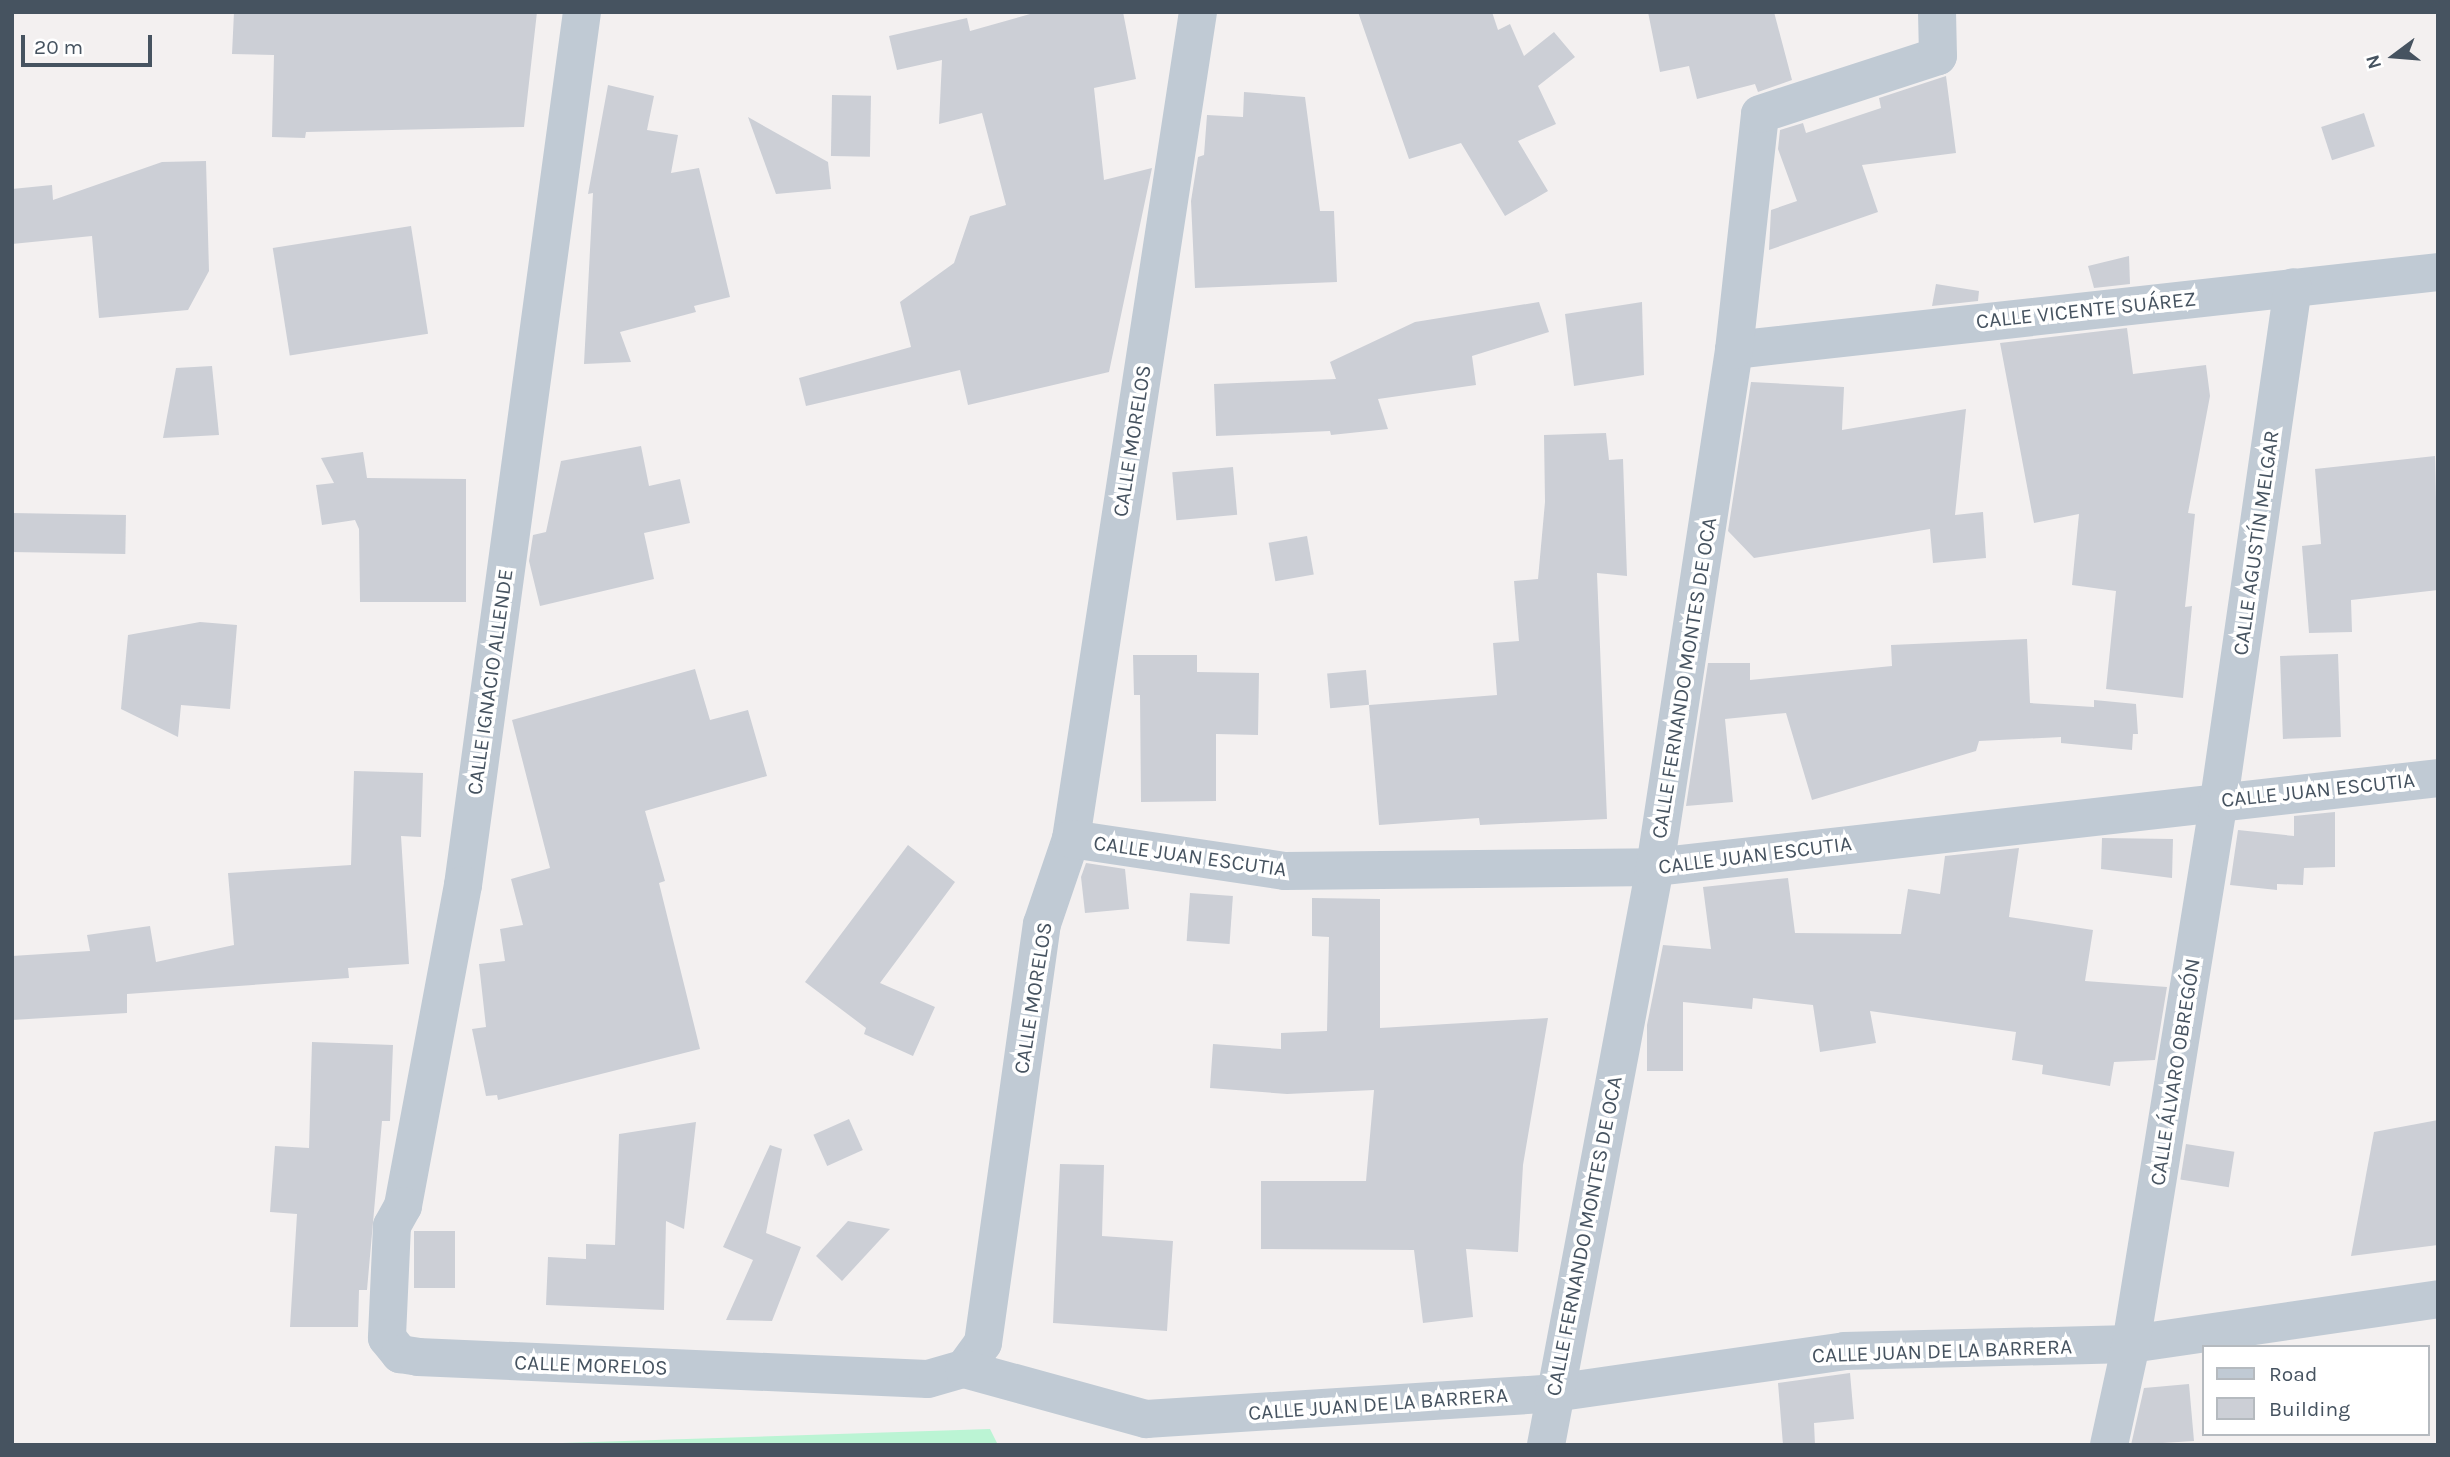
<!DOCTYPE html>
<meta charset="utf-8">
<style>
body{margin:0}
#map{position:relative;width:2450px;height:1457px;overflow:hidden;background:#f3f0f0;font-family:Karla,sans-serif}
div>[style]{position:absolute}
.green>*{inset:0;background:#bbf4d4}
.building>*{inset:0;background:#cccfd6;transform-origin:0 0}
.street>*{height:38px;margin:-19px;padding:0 19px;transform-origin:19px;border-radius:19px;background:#c0cad4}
span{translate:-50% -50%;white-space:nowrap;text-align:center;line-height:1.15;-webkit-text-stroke:7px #fff;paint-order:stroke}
.street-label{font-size:21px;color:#465360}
.frame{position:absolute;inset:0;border:14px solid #465360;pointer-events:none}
.legend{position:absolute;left:2202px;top:1345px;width:228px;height:91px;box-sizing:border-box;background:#fff;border:2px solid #b5babf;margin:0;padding:9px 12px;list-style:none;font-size:21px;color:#465360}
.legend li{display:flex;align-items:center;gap:14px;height:35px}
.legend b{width:35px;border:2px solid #b5babf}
.north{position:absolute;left:2359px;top:21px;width:70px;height:70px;-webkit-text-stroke:5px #fff;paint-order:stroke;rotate:254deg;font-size:19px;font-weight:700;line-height:28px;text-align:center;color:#465360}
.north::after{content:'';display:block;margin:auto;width:24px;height:32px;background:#465360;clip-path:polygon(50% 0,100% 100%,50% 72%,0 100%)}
.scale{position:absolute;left:21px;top:35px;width:131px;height:32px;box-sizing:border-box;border:4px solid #465360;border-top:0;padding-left:9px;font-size:21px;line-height:24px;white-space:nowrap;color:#465360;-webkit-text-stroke:5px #fff;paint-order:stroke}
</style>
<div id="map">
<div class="green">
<div style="clip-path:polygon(990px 1429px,998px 1445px,502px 1445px)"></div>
</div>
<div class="building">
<div style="clip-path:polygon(234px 12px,537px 12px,524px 127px,306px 132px,305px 138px,272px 137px,274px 55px,232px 54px)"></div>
<div style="clip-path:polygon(1037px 12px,1123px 12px,1136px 79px,1094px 88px,1104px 180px,1152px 168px,1109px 372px,968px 405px,960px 370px,806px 406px,799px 378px,911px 347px,900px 302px,954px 263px,970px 216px,1006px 205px,982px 113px,939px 124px,942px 60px,897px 70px,889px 36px,967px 18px,970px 31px)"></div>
<div style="clip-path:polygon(1358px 12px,1492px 12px,1498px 30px,1510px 24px,1524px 56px,1554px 32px,1575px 57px,1538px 86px,1556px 124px,1518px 141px,1548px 191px,1505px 216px,1461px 143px,1409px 159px)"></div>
<div style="clip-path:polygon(1648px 12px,1774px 12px,1792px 80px,1758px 92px,1755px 84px,1697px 99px,1689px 66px,1660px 72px)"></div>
<div style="clip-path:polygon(1946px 76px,1956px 153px,1862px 165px,1878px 212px,1769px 250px,1771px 210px,1797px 201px,1778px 149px,1780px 130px,1803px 123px,1806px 133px,1881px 108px,1879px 98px)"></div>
<div style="clip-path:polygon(608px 85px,654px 96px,647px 130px,678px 135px,671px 173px,699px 168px,730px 297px,694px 306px,696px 312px,620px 332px,631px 362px,584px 364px,593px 193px,588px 194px)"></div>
<div style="clip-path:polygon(1244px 92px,1305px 97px,1320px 211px,1334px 211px,1337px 282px,1195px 288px,1191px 201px,1198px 157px,1204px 155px,1207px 115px,1243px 117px)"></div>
<div style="left:832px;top:95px;width:39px;height:61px;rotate:1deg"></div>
<div style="left:2364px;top:113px;width:35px;height:45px;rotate:72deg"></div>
<div style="clip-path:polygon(748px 117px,828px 162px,831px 189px,776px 194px)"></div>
<div style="clip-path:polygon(206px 161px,209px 271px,188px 310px,99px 318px,92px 236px,12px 244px,12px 189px,52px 185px,53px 200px,162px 162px)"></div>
<div style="left:411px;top:226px;width:109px;height:140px;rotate:81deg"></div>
<div style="clip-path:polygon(2129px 256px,2130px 284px,2094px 288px,2088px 266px)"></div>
<div style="clip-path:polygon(1936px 284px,1979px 291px,1978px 301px,1932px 306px)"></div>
<div style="clip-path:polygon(1539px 302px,1549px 332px,1472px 356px,1476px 385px,1378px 399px,1388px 429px,1331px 435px,1330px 431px,1216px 436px,1214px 384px,1336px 379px,1330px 362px,1415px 322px)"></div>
<div style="clip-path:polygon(1642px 302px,1644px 375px,1574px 386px,1565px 314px)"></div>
<div style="clip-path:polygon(2127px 328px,2133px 374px,2206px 365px,2210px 396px,2188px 513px,2195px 514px,2185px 607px,2192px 606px,2183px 698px,2106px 689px,2116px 591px,2072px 585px,2079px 514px,2034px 523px,2000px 343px)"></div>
<div style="clip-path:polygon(212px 366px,219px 435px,163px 438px,176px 368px)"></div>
<div style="clip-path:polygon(1751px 382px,1844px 387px,1842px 430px,1966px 409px,1955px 515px,1983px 512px,1986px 558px,1933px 563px,1930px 529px,1754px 558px,1728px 531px)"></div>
<div style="clip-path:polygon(1606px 433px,1609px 460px,1623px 459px,1627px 576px,1597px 573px,1607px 819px,1480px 825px,1479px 818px,1379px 825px,1369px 705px,1497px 695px,1493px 643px,1519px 641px,1514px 581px,1538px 579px,1545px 502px,1544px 435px)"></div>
<div style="clip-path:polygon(641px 446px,649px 486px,680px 479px,690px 523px,644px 533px,654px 579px,540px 606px,529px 561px,533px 535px,546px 532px,561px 461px)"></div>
<div style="clip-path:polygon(363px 452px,367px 478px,466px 479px,466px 602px,360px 602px,359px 529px,355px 520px,322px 525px,316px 485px,334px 483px,321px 458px)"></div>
<div style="clip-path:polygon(2435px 456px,2438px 590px,2351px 600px,2352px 632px,2309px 633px,2302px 546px,2321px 544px,2315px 469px)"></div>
<div style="left:1233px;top:467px;width:48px;height:61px;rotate:85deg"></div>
<div style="left:12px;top:513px;width:114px;height:39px;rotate:1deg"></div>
<div style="left:1307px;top:536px;width:39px;height:39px;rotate:80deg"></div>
<div style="clip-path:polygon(200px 622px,237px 625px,230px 709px,181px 705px,178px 737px,121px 709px,128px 635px)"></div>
<div style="clip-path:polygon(2027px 639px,2030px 703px,2094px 707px,2094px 700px,2136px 704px,2138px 734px,2133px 734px,2132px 750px,2061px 743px,2061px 737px,1979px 741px,1976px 751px,1812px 800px,1786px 713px,1725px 719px,1733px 802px,1686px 806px,1708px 663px,1750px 663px,1750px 680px,1892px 666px,1891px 645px)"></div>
<div style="left:2338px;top:654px;width:83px;height:58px;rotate:88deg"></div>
<div style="clip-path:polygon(1133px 655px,1197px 655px,1197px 672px,1259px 673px,1258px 735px,1216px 734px,1216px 801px,1141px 802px,1140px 695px,1134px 695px)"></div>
<div style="clip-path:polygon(695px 669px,710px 720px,748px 710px,767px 776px,645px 811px,665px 881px,659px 883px,700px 1049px,498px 1100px,497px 1095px,486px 1096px,472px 1029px,486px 1027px,479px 964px,505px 961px,500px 929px,523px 925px,511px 879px,550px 868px,512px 720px)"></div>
<div style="left:1366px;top:670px;width:35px;height:39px;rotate:85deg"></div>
<div style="clip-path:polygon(354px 771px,423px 773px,421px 837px,401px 836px,409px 964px,348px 968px,349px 978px,127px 994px,127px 1013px,12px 1020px,12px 956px,90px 951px,87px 935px,150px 926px,156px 962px,234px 945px,228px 873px,351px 865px)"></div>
<div style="clip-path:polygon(2335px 812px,2335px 867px,2304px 868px,2303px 885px,2277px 884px,2277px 890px,2230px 885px,2238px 830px,2294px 836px,2294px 816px)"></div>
<div style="clip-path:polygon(2102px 838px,2173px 839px,2172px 878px,2101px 869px)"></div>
<div style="clip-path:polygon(908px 845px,955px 882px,880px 983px,935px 1007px,913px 1056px,864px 1034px,866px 1028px,805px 982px)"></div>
<div style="clip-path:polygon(2019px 848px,2009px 917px,2093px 930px,2085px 981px,2167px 987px,2155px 1060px,2114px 1062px,2110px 1086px,2042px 1074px,2043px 1065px,2012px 1060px,2016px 1032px,1870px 1011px,1876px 1043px,1820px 1052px,1813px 1005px,1753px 998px,1752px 1009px,1683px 1002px,1683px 1071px,1647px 1071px,1647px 1025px,1663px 945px,1711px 949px,1703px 887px,1788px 878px,1795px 933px,1901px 934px,1908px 889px,1940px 894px,1945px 856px)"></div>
<div style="clip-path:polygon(1086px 863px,1125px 869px,1129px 909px,1085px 913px,1081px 877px)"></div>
<div style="left:1190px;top:893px;width:43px;height:48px;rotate:4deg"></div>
<div style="clip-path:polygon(1312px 898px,1380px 899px,1380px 1028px,1548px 1018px,1523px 1165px,1518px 1252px,1466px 1249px,1473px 1317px,1423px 1323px,1414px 1250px,1261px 1249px,1261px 1181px,1366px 1181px,1374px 1090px,1287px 1094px,1210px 1088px,1213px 1044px,1281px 1049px,1281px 1033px,1327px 1031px,1329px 937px,1312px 936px)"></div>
<div style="clip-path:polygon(312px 1042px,393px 1045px,390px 1121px,382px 1121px,367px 1290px,359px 1290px,358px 1327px,290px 1327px,297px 1214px,270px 1212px,275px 1146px,309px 1148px)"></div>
<div style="left:849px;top:1119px;width:34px;height:39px;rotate:66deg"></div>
<div style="clip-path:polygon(2438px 1120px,2438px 1245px,2351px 1256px,2374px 1132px)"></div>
<div style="clip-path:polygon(696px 1122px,684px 1229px,666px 1221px,664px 1310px,546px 1305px,548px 1257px,586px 1259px,586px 1244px,615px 1245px,619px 1134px)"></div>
<div style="left:2186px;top:1144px;width:49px;height:36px;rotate:9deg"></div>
<div style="clip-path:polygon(770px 1145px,782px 1149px,766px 1233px,801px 1247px,772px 1321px,726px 1320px,753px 1260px,723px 1247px)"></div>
<div style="clip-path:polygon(1060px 1164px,1104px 1165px,1102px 1236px,1173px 1241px,1167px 1331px,1053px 1323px)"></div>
<div style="clip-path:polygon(848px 1221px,890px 1229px,842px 1281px,816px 1256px)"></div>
<div style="left:455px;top:1231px;width:57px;height:41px;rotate:90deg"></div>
<div style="clip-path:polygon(1850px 1373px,1854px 1419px,1814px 1423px,1815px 1445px,1783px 1445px,1778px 1383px)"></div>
<div style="clip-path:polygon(2189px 1384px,2194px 1441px,2131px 1445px,2144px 1388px)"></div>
</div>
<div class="street">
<div style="left:582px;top:12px;width:881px;rotate:97.76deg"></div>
<div style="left:463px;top:885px;width:327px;rotate:100.6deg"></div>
<div style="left:403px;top:1206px;width:23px;rotate:119deg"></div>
<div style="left:392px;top:1226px;width:112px;rotate:92.6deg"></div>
<div style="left:387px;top:1338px;width:21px;rotate:51deg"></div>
<div style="left:400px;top:1354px;width:18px;rotate:9deg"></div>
<div style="left:418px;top:1357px;width:510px;rotate:2.47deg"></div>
<div style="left:928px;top:1379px;width:37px;rotate:-16deg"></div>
<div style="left:964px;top:1369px;width:32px;rotate:-54deg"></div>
<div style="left:983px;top:1343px;width:423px;rotate:-82deg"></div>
<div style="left:1042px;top:924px;width:90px;rotate:-71.2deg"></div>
<div style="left:1071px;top:839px;width:837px;rotate:-81.27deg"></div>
<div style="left:1734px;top:350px;width:708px;rotate:-6.32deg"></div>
<div style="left:1071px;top:839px;width:216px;rotate:8.5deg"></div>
<div style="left:1285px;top:871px;width:370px;rotate:-0.6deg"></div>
<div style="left:1655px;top:867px;width:788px;rotate:-6.48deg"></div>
<div style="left:964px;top:1369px;width:189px;rotate:15.4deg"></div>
<div style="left:1146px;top:1419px;width:409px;rotate:-3.6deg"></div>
<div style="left:1554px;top:1393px;width:293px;rotate:-8.2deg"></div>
<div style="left:1844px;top:1351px;width:287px;rotate:-1.4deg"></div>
<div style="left:2131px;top:1344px;width:310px;rotate:-8.3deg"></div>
<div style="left:1546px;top:1445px;width:588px;rotate:-79.32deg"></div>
<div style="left:1655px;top:867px;width:523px;rotate:-81.31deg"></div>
<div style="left:1734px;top:350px;width:237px;rotate:-83.7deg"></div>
<div style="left:1760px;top:114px;width:187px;rotate:-18deg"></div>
<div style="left:1938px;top:56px;width:44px;rotate:-91.3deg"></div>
<div style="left:2109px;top:1445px;width:103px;rotate:-77.7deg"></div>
<div style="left:2131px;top:1344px;width:551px;rotate:-80.81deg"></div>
<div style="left:2219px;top:800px;width:518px;rotate:-81.79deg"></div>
</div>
<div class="street-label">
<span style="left:2086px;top:310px;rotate:-6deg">CALLE VICENTE SUÁREZ</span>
<span style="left:1132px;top:441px;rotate:-81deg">CALLE MORELOS</span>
<span style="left:2256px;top:543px;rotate:-82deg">CALLE AGUSTÍN MELGAR</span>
<span style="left:1684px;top:678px;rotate:-81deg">CALLE FERNANDO MONTES DE OCA</span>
<span style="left:490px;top:682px;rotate:-82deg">CALLE IGNACIO ALLENDE</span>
<span style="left:2318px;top:790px;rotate:-6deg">CALLE JUAN ESCUTIA</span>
<span style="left:1755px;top:855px;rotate:-7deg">CALLE JUAN ESCUTIA</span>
<span style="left:1190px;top:856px;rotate:8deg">CALLE JUAN ESCUTIA</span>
<span style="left:1033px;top:998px;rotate:-81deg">CALLE MORELOS</span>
<span style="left:2175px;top:1072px;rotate:-81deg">CALLE ÁLVARO OBREGÓN</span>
<span style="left:1584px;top:1236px;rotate:-79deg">CALLE FERNANDO MONTES DE OCA</span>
<span style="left:1942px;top:1351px;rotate:-2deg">CALLE JUAN DE LA BARRERA</span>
<span style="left:591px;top:1365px;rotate:2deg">CALLE MORELOS</span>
<span style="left:1378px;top:1404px;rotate:-4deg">CALLE JUAN DE LA BARRERA</span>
</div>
<div class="frame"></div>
<ul class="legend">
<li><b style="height:9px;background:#c0cad4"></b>Road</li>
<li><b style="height:19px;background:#cccfd6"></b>Building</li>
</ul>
<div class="north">N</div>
<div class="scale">20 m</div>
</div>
